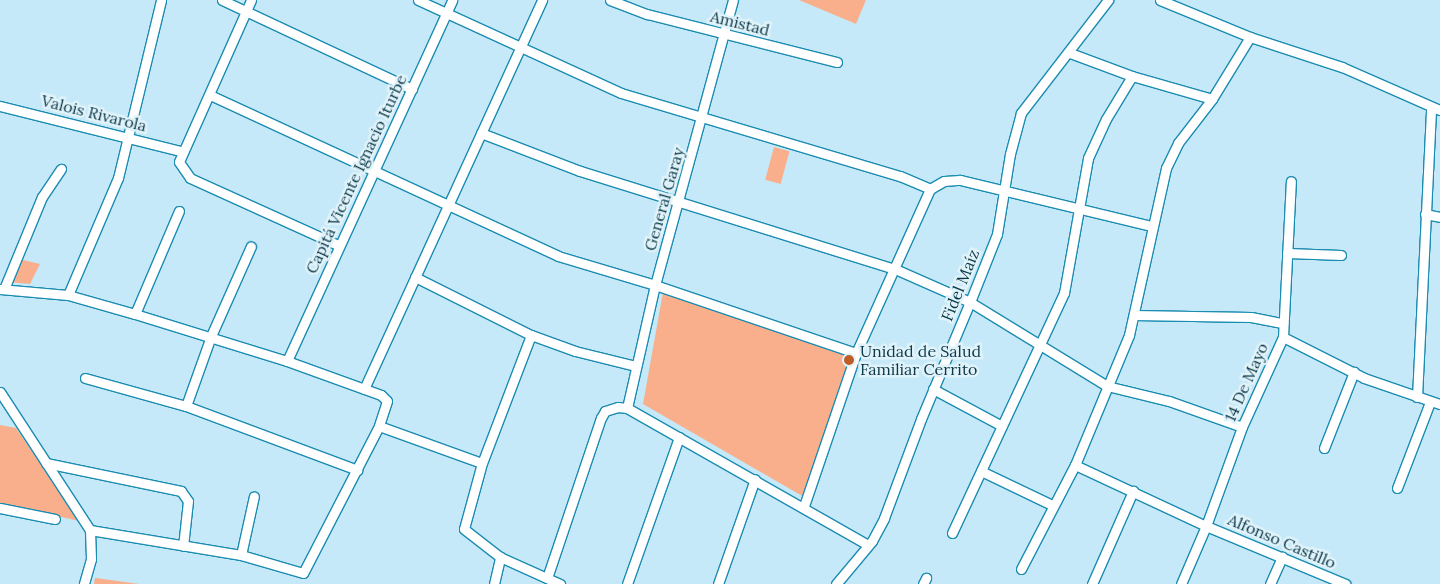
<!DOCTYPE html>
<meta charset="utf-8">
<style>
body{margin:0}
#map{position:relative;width:1440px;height:584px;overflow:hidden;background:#c5e9f8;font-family:Lora,serif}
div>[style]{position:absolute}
.green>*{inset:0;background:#faaf8c;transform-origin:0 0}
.roads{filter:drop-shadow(1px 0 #1b8cb1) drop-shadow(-1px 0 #1b8cb1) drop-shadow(0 1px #1b8cb1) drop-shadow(0 -1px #1b8cb1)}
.minor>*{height:9px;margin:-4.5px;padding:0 4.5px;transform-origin:4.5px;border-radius:4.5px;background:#fff}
.dots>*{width:14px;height:14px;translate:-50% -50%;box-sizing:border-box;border:2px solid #e1f3fa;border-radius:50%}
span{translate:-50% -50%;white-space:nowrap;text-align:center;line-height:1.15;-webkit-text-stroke:5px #e1f3fa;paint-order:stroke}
.street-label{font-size:16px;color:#0c3948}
.poi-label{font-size:16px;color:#0c3948}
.left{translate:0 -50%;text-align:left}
</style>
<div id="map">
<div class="green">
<div style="clip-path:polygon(799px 0,866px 0,856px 24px)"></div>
<div style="left:774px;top:147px;width:16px;height:34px;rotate:15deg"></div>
<div style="clip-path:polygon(19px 259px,40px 264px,30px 284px,9px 282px)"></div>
<div style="clip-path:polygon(663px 292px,853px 355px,804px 497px,643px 404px)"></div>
<div style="clip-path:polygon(0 425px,16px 428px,79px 521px,0 503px)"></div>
<div style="clip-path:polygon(95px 578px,96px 578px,139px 584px,94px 584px)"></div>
</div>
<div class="roads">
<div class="minor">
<div style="left:222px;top:0;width:210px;rotate:25.1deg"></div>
<div style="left:251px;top:0;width:177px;rotate:114deg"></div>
<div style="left:179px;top:162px;width:19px;rotate:55deg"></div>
<div style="left:190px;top:178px;width:162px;rotate:24.4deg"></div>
<div style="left:418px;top:0;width:223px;rotate:24.6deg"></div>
<div style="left:621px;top:93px;width:291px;rotate:16.6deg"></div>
<div style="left:900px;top:176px;width:33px;rotate:23deg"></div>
<div style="left:610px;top:0;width:40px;rotate:21deg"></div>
<div style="left:647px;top:14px;width:196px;rotate:14.2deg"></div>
<div style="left:1160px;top:0;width:97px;rotate:22.3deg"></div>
<div style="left:1250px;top:37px;width:97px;rotate:18.1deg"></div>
<div style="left:1342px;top:67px;width:107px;rotate:23.7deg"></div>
<div style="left:1070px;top:53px;width:66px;rotate:20.4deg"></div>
<div style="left:1132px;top:76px;width:83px;rotate:16deg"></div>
<div style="left:210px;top:95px;width:383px;rotate:24.8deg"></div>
<div style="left:558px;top:256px;width:101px;rotate:16.6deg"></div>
<div style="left:655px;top:285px;width:212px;rotate:18.7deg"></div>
<div style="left:856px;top:353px;width:180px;rotate:-65.7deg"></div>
<div style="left:930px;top:189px;width:16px;rotate:-30deg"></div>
<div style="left:944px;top:181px;width:16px;rotate:-4deg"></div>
<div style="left:960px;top:180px;width:197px;rotate:13.5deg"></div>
<div style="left:0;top:106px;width:186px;rotate:14deg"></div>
<div style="left:481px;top:133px;width:106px;rotate:21deg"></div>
<div style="left:580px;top:171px;width:330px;rotate:17.3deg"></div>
<div style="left:895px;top:269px;width:82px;rotate:23.7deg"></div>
<div style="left:970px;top:302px;width:161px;rotate:31.5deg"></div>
<div style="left:1107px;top:386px;width:64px;rotate:13.6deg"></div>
<div style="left:1169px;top:401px;width:77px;rotate:19.6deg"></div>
<div style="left:1425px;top:214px;width:15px;rotate:11deg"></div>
<div style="left:1287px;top:253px;width:54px;rotate:2.1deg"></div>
<div style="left:415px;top:277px;width:130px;rotate:26.6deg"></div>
<div style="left:531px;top:335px;width:47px;rotate:20deg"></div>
<div style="left:575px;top:351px;width:63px;rotate:13.8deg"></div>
<div style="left:0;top:289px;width:68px;rotate:5deg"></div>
<div style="left:68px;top:295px;width:70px;rotate:15.8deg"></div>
<div style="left:135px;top:314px;width:159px;rotate:17.2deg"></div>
<div style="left:287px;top:361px;width:100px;rotate:19.9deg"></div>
<div style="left:381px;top:395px;width:8px;rotate:45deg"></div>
<div style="left:387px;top:401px;width:26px;rotate:108deg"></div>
<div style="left:379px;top:426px;width:165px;rotate:117.3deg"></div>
<div style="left:303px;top:573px;width:65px;rotate:-163.8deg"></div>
<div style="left:241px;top:555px;width:153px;rotate:-170.6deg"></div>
<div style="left:4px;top:289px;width:100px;rotate:-67.6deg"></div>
<div style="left:42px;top:197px;width:34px;rotate:-56deg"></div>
<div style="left:68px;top:295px;width:127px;rotate:-66.9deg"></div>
<div style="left:118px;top:178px;width:183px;rotate:-76.4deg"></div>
<div style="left:135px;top:314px;width:112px;rotate:-66.9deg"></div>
<div style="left:1134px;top:315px;width:117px;rotate:1deg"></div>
<div style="left:1251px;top:317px;width:33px;rotate:11deg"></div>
<div style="left:531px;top:335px;width:137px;rotate:110.9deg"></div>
<div style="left:482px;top:463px;width:68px;rotate:105.3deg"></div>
<div style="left:464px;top:529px;width:46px;rotate:37.9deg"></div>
<div style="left:500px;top:557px;width:66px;rotate:24.2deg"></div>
<div style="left:1283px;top:337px;width:91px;rotate:26.8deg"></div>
<div style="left:1364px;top:378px;width:80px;rotate:18.9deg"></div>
<div style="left:287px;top:361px;width:397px;rotate:-65.4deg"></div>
<div style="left:85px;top:378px;width:105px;rotate:15.5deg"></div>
<div style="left:186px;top:406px;width:183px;rotate:20.5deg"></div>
<div style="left:364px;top:389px;width:428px;rotate:-65.4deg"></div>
<div style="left:933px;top:389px;width:78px;rotate:28.2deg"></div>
<div style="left:0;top:392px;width:165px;rotate:56.9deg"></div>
<div style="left:90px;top:530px;width:29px;rotate:88deg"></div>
<div style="left:91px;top:559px;width:26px;rotate:106deg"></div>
<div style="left:1417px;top:397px;width:289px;rotate:-87.2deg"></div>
<div style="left:186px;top:406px;width:74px;rotate:-70.3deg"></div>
<div style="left:211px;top:336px;width:98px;rotate:-66deg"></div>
<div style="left:627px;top:408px;width:126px;rotate:-77.2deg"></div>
<div style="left:655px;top:285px;width:295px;rotate:-74.7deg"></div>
<div style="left:379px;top:426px;width:109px;rotate:19.8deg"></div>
<div style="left:1324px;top:448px;width:82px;rotate:-68.5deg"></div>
<div style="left:46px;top:463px;width:138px;rotate:11.7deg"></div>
<div style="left:181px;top:491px;width:12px;rotate:55deg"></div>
<div style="left:188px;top:501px;width:45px;rotate:96.3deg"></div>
<div style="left:1075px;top:465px;width:145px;rotate:25deg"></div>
<div style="left:1206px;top:526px;width:151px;rotate:22.6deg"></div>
<div style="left:981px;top:471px;width:79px;rotate:25.6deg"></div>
<div style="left:1397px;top:488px;width:92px;rotate:-69deg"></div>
<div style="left:804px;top:506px;width:162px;rotate:-71.2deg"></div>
<div style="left:0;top:508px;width:56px;rotate:11.3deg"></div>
<div style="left:952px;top:533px;width:265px;rotate:-65deg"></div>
<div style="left:1064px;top:293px;width:137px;rotate:-79.9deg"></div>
<div style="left:1088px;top:158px;width:43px;rotate:-65.2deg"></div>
<div style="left:1106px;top:119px;width:50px;rotate:-58.8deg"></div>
<div style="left:241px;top:555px;width:60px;rotate:-77.6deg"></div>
<div style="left:1021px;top:569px;width:117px;rotate:-62.6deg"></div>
<div style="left:1075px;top:465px;width:141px;rotate:-67.4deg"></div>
<div style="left:1129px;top:335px;width:171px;rotate:-77.5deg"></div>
<div style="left:1166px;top:168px;width:28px;rotate:-64deg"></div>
<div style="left:1178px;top:143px;width:56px;rotate:-52.3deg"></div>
<div style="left:1212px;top:99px;width:73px;rotate:-58.5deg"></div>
<div style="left:547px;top:578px;width:169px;rotate:-71.4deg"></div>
<div style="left:601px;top:418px;width:8px;rotate:-60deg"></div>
<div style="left:605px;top:411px;width:14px;rotate:-17deg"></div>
<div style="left:618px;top:407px;width:9px;rotate:6deg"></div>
<div style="left:627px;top:408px;width:277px;rotate:29.6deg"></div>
<div style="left:494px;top:584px;width:28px;rotate:-77deg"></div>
<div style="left:627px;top:584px;width:156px;rotate:-70.5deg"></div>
<div style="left:718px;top:584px;width:111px;rotate:-70.6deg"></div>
<div style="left:836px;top:584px;width:56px;rotate:-50.1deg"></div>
<div style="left:872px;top:541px;width:26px;rotate:-62deg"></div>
<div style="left:884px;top:518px;width:106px;rotate:-69.5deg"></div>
<div style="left:921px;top:419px;width:127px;rotate:-67.3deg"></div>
<div style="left:970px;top:302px;width:73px;rotate:-68.3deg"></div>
<div style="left:997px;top:234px;width:81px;rotate:-80.8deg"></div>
<div style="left:1010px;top:154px;width:42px;rotate:-75deg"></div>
<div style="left:1021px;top:113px;width:143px;rotate:-52.4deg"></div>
<div style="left:923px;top:584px;width:7px;rotate:-63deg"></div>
<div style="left:1092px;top:584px;width:102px;rotate:-66.2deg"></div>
<div style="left:1181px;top:584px;width:63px;rotate:-66.7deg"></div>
<div style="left:1206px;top:526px;width:105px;rotate:-70deg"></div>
<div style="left:1242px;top:427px;width:99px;rotate:-65.5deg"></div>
<div style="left:1283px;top:337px;width:156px;rotate:-87.1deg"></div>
<div style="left:1270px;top:584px;width:30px;rotate:-66deg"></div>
</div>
</div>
<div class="dots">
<div style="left:849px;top:360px;background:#c05d26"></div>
</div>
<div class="street-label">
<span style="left:740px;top:23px;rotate:14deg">Amistad</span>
<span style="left:94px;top:113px;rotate:14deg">Valois Rivarola</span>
<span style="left:356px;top:174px;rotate:-65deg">Capitá Vicente Ignacio Iturbe</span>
<span style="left:664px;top:199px;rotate:-74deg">General Garay</span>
<span style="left:960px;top:285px;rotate:-68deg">Fidel Maíz</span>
<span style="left:1246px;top:382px;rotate:-66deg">14 De Mayo</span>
<span style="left:1282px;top:541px;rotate:23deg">Alfonso Castillo</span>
</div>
<div class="poi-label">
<span class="left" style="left:860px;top:360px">Unidad de Salud<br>Familiar Cerrito</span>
</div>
</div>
